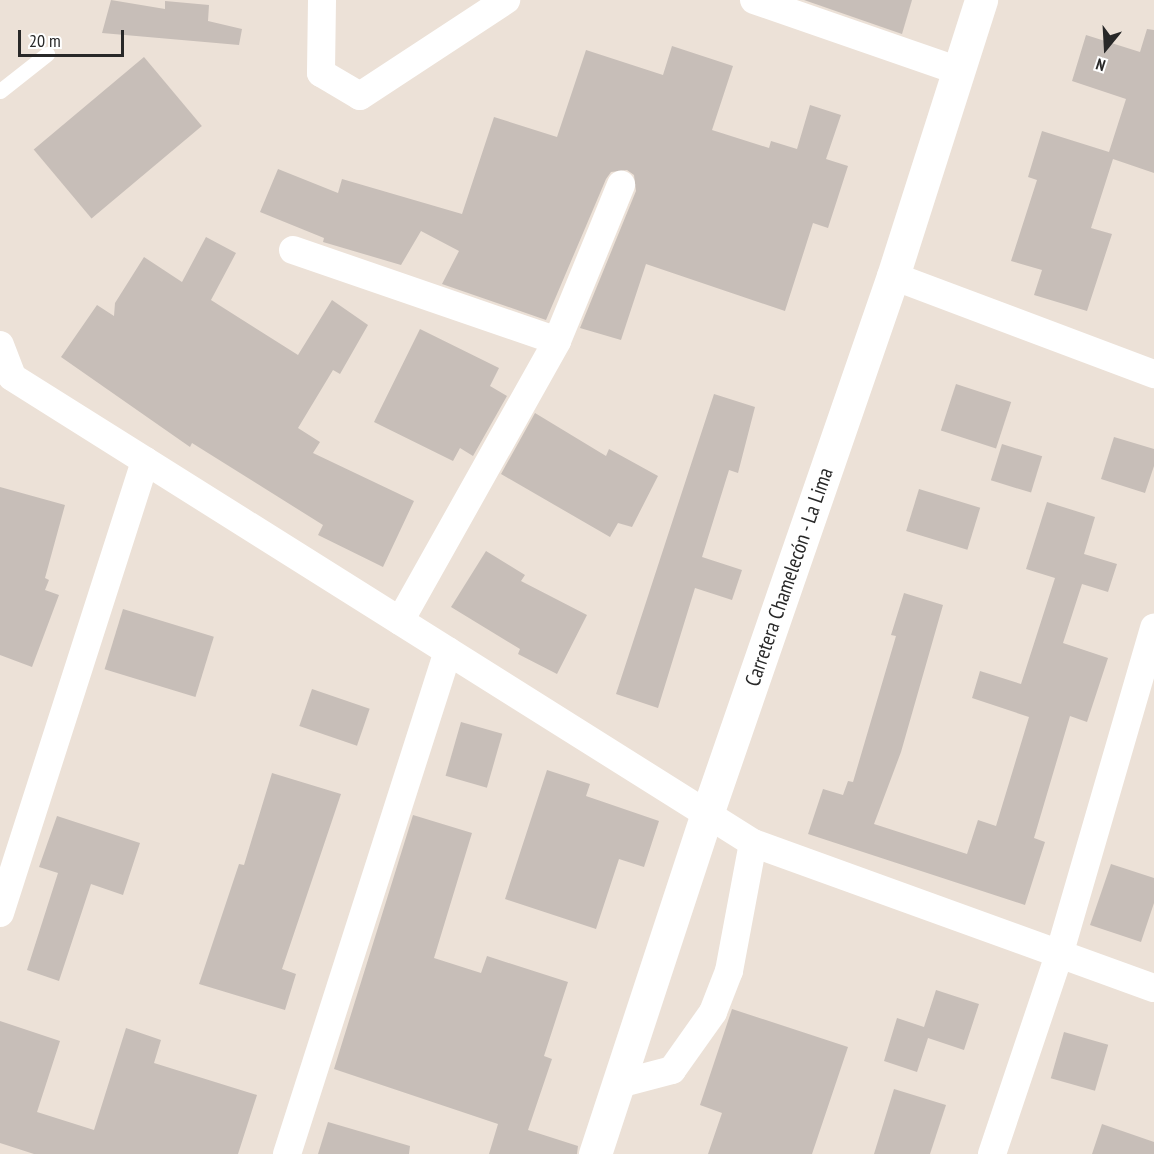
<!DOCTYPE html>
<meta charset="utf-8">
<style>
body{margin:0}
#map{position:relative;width:1154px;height:1154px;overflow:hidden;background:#ece1d7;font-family:"PT Sans Narrow",sans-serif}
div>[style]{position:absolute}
.building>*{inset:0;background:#c7beb8;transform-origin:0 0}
.lane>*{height:15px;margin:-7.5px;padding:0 7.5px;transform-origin:7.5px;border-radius:7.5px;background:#fff}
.street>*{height:28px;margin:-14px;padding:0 14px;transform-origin:14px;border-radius:14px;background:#fff}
.secondary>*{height:33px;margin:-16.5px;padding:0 16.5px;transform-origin:16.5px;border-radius:16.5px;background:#fff}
span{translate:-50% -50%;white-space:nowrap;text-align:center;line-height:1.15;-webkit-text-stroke:4.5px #fff;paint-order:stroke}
.street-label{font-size:21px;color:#282828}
.north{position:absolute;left:1076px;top:18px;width:60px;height:60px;-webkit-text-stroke:4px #fff;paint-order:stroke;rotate:198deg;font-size:16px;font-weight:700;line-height:24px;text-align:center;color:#282828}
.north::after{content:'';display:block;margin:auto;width:21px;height:27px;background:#282828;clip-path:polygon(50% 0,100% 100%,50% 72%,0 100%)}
.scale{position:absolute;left:18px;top:30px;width:106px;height:27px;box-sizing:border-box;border:3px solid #282828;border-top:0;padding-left:8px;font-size:18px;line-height:21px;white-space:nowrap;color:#282828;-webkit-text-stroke:4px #fff;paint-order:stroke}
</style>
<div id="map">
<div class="building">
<div style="clip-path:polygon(111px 0,165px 9px,165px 1px,209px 5px,208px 21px,242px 29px,239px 45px,102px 33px)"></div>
<div style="clip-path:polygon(804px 0,912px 0,902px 34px)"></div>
<div style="clip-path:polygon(1147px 29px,1154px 30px,1154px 173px,1113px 159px,1091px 228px,1112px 234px,1087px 311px,1034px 295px,1042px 270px,1011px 261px,1037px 180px,1028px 177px,1042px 131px,1109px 152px,1126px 99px,1072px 81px,1086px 35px,1140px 52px)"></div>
<div style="clip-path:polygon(672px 46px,733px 66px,712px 130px,769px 148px,771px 141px,797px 149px,810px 105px,841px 115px,826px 159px,848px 166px,828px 228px,813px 223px,785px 311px,646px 264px,621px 340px,580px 328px,636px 191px,634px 175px,627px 170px,611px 172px,606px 179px,546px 320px,442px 284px,459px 251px,421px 231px,401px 265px,323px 242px,324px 238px,260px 212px,278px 169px,338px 193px,342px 179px,462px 214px,494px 117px,557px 137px,586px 50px,663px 75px)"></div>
<div style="left:144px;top:57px;width:90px;height:144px;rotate:50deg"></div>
<div style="clip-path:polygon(206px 237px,236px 253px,211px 300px,298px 355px,332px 300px,368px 325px,340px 374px,333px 370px,298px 428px,320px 442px,313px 453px,414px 501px,383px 567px,318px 535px,323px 525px,192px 443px,190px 447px,61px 357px,97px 305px,114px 316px,115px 303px,144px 257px,182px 282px)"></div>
<div style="clip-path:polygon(420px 329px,499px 368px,490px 386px,507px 396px,473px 456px,460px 448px,453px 461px,374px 422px)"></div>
<div style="left:956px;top:384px;width:58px;height:49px;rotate:18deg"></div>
<div style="clip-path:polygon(714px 394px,755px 407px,738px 473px,729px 470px,702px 557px,742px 570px,732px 600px,695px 588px,658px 708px,616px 694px)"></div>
<div style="clip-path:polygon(535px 413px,606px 456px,609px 449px,658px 476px,632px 527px,618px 523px,610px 537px,501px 474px)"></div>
<div style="clip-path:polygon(1114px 437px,1154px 449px,1154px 466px,1145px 493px,1101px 479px)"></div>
<div style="left:1002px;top:444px;width:42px;height:38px;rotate:17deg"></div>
<div style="clip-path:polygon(0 487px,65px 505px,45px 578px,49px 580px,45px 590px,59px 595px,32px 667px,0 655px)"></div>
<div style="left:919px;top:489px;width:64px;height:44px;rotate:17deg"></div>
<div style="clip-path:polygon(1047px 502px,1095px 517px,1084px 554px,1117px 564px,1108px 592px,1082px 584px,1063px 643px,1108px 658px,1087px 722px,1070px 716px,1034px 838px,1045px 842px,1025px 905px,808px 834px,823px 789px,843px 795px,848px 781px,853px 782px,896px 636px,891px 635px,904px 593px,943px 605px,901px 752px,874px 824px,967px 854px,978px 820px,996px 826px,1029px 717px,972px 698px,980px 671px,1021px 684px,1055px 578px,1026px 569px)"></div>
<div style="clip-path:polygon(486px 551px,525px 575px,521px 581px,587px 615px,557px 674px,518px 654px,520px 649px,451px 607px)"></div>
<div style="left:123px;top:609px;width:95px;height:63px;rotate:17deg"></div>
<div style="left:312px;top:689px;width:61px;height:39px;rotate:19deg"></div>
<div style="left:461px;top:722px;width:43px;height:56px;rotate:16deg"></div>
<div style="clip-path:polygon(547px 770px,590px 784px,586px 796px,659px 821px,644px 867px,619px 859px,596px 929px,505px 899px)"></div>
<div style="clip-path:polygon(272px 773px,341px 794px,282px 969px,296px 974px,285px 1010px,199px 984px,239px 864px,244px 865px)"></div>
<div style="clip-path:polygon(413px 815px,472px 833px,434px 958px,481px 973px,487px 956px,568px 982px,544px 1056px,552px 1059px,528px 1130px,578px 1146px,577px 1154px,489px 1154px,498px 1124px,334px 1069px)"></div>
<div style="clip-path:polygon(57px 816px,140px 843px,123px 895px,91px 884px,59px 981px,27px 970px,58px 873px,39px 867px)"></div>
<div style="clip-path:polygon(1111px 864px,1154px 878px,1154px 903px,1141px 942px,1090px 925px)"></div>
<div style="clip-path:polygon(936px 990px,979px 1004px,964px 1050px,928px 1038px,917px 1072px,884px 1061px,897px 1018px,924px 1027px)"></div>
<div style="clip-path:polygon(732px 1009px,848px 1047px,812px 1154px,708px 1154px,722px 1113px,700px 1105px)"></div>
<div style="clip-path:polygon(0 1021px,60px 1041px,37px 1112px,94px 1130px,126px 1028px,161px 1040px,154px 1063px,257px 1095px,238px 1154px,34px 1154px,0 1143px)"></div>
<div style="left:1064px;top:1032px;width:46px;height:48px;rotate:16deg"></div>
<div style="clip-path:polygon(894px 1089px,946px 1105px,930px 1154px,874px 1154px)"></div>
<div style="clip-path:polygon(328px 1122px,410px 1146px,409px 1154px,318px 1154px)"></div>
<div style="clip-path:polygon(1102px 1124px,1154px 1142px,1154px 1154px,1092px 1154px)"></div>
</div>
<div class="lane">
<div style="left:0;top:91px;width:60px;rotate:-38.2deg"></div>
</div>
<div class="street">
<div style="left:322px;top:0;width:73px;rotate:90.8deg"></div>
<div style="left:321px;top:73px;width:45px;rotate:30.5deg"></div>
<div style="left:360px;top:96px;width:175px;rotate:-33.3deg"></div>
<div style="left:754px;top:0;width:217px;rotate:19.1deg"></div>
<div style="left:293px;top:250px;width:279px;rotate:19deg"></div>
<div style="left:893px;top:276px;width:279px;rotate:20.6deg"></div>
<div style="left:0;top:345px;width:34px;rotate:69deg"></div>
<div style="left:12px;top:377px;width:875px;rotate:32.16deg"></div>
<div style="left:753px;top:843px;width:426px;rotate:19.9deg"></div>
<div style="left:400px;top:621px;width:321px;rotate:-60.7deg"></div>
<div style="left:557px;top:341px;width:169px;rotate:-67.7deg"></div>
<div style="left:0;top:913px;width:475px;rotate:-72.2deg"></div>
<div style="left:619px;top:1084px;width:55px;rotate:-14.8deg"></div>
<div style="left:672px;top:1070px;width:71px;rotate:-54.7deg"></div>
<div style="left:713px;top:1012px;width:44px;rotate:-68.7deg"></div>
<div style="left:729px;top:971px;width:130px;rotate:-79.4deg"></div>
<div style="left:287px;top:1154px;width:528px;rotate:-72.25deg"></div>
<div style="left:992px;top:1154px;width:210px;rotate:-71.4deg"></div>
<div style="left:1059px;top:955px;width:341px;rotate:-73.8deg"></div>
</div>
<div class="secondary">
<div style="left:595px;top:1154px;width:358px;rotate:-71.8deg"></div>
<div style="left:707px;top:814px;width:569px;rotate:-70.93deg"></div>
<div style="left:893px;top:276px;width:290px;rotate:-72.3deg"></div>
</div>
<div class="street-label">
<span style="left:789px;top:577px;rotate:-71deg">Carretera Chamelecón - La Lima</span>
</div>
<div class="north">N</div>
<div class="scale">20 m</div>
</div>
